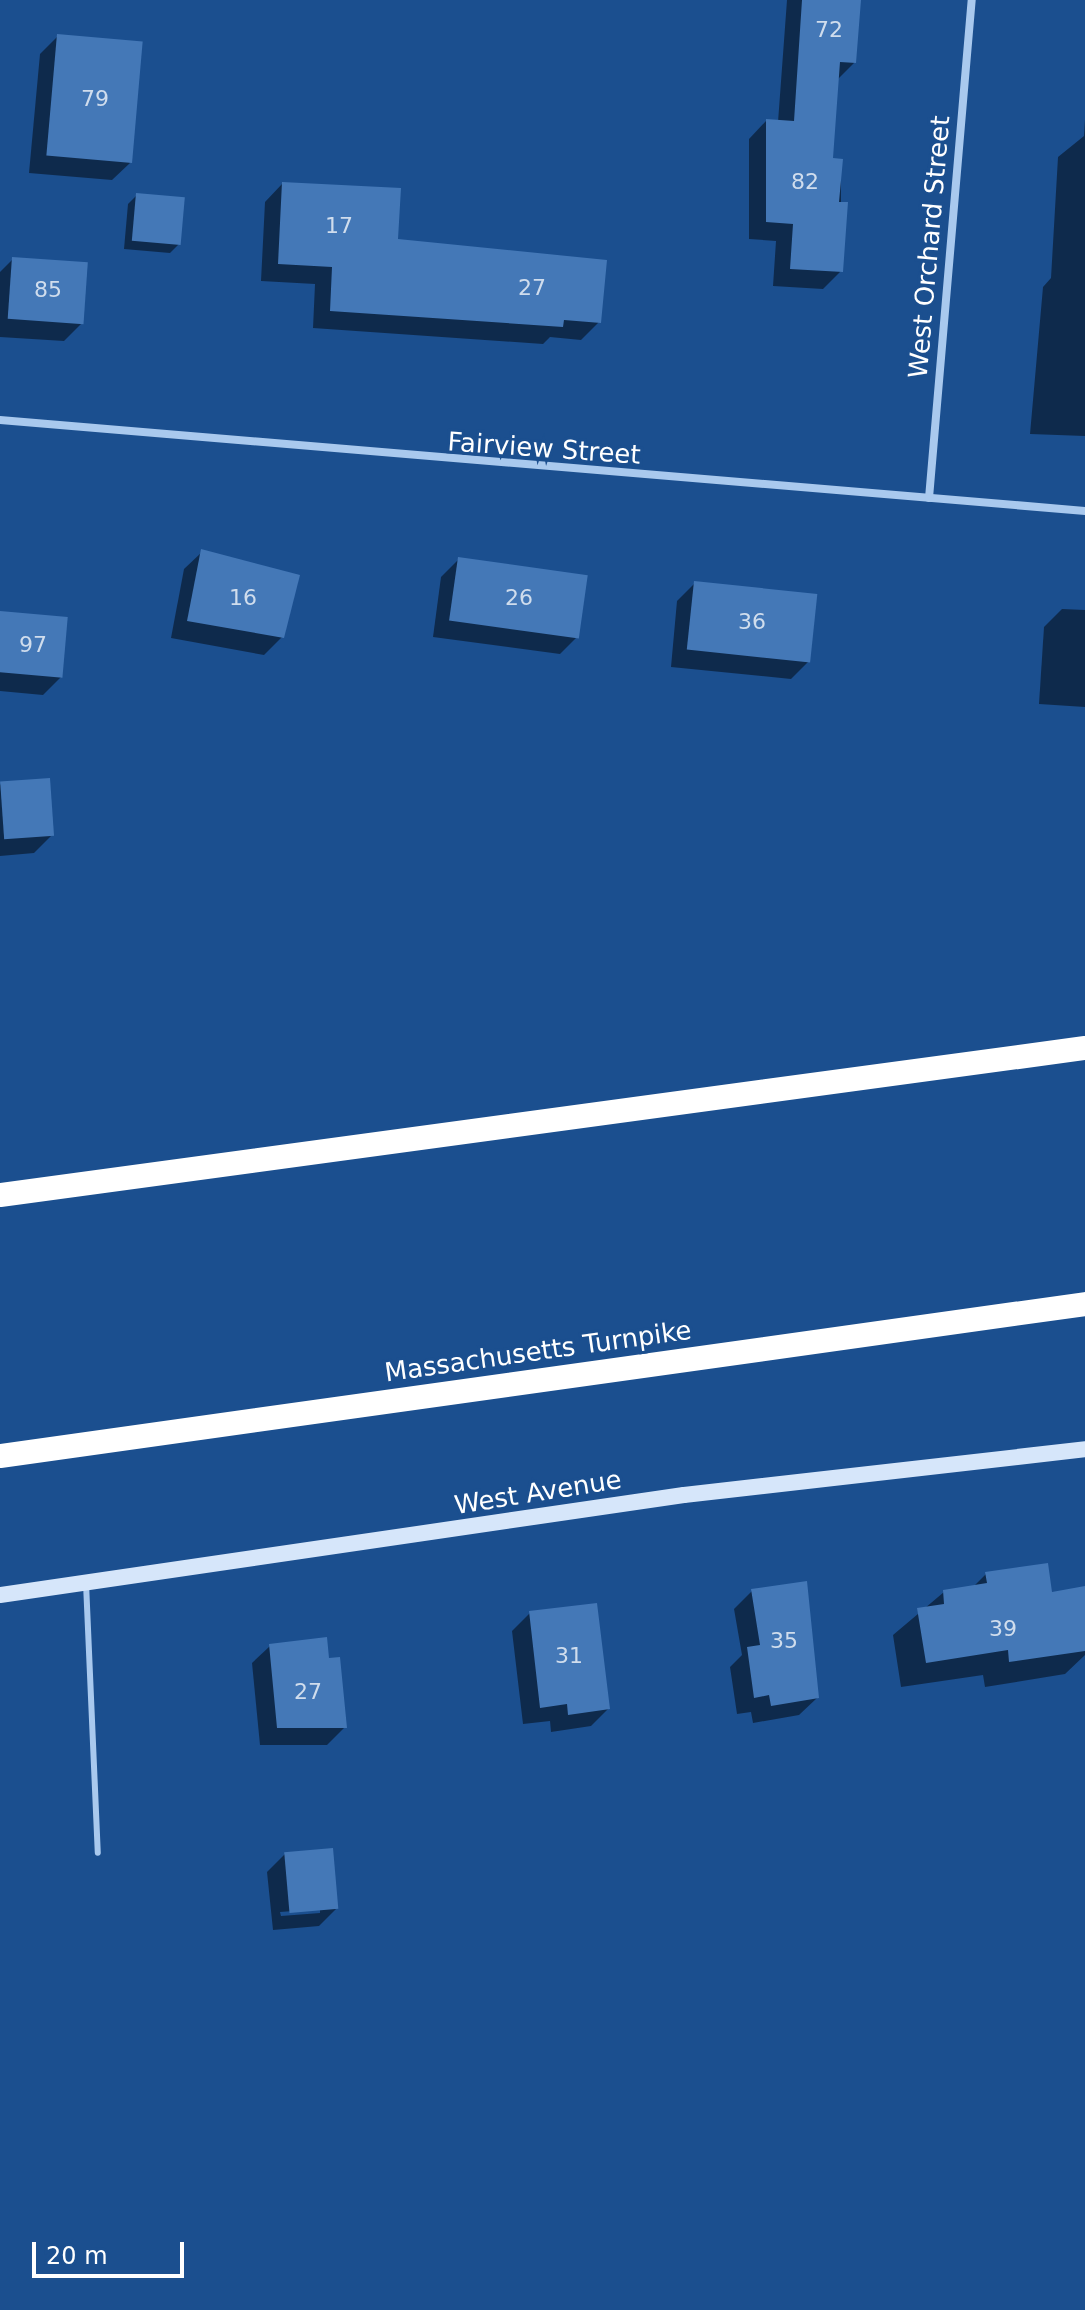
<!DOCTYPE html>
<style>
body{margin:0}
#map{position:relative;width:1085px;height:2310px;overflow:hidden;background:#1b4f8f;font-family:"DejaVu Sans",sans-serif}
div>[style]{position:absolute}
.shadow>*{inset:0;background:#0007}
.building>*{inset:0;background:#4478b7;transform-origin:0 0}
.service>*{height:6px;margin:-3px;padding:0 3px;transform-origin:3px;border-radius:3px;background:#a9c9ee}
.minor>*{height:8px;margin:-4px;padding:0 4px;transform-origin:4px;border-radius:4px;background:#a9c9ee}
.secondary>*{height:16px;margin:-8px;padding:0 8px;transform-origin:8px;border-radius:8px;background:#d6e6fa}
.motorway>*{height:24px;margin:-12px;padding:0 12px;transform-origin:12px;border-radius:12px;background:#fff}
span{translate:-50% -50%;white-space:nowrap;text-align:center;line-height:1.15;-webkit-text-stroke:6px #1b4f8f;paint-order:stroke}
.number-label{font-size:22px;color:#d0dded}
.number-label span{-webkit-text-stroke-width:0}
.street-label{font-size:26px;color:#fff}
.scale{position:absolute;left:32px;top:2242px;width:152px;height:36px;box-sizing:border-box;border:4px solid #fff;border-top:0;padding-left:10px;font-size:24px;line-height:28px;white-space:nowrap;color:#fff;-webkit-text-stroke:6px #1b4f8f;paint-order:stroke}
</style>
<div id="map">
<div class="shadow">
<div style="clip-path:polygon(787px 0,859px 0,854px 63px,837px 80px,831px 160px,841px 161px,841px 271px,823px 289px,773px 286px,776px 241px,749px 239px,749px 139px,766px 121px,778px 122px)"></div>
<div style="clip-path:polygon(58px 36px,130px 163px,112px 180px,29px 173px,40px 54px)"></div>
<div style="clip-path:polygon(1085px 119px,1085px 436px,1030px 434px,1043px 287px,1051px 278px,1058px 157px,1084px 136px)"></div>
<div style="clip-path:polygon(282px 184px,396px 241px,599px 322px,581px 340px,550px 337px,543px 344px,313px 328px,315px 284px,261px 281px,265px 202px)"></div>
<div style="clip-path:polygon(137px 195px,179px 244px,170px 253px,124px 249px,128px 204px)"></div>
<div style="clip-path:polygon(13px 259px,82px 323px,64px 341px,0 337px,0 272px)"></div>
<div style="clip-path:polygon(202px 552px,282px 637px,264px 655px,171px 638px,184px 569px)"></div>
<div style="clip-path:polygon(459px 559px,577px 637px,560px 654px,433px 637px,441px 577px)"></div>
<div style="clip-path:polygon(695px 583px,809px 661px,791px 679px,671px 667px,677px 601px)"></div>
<div style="clip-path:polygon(1062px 609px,1085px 610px,1085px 707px,1039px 704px,1044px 627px)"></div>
<div style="clip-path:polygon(0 613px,61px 677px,43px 695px,0 691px)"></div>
<div style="clip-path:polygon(0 784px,52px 835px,34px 853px,0 856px)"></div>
<div style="clip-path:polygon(986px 1574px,1085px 1611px,1085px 1655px,1065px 1674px,985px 1687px,983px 1675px,901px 1687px,893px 1635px,944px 1592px,973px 1587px)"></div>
<div style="clip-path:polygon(805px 1583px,817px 1698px,799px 1715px,753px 1723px,751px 1712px,737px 1714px,730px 1667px,742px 1655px,734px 1609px,752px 1591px)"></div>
<div style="clip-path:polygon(530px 1613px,608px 1709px,591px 1726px,551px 1732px,550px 1721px,523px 1724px,512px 1631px)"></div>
<div style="clip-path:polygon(270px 1646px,327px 1660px,345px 1727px,327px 1745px,260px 1745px,252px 1663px)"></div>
<div style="clip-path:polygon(evenodd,285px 1854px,336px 1909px,319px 1926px,273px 1930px,267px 1872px,285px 1854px,320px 1909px,320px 1913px,281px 1916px,280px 1912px,320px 1909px)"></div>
</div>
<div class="building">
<div style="clip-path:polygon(802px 0,861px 0,856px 63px,840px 62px,833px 158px,843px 159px,839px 202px,848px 202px,843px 272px,790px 269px,793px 224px,766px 222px,766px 119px,794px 121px)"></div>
<div style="left:57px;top:34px;width:86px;height:122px;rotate:5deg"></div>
<div style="clip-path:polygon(282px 182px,401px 188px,398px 239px,607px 260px,601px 323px,564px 320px,563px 327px,330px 311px,332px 267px,278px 264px)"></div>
<div style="left:136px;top:193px;width:49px;height:48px;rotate:5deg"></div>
<div style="left:12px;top:257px;width:76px;height:62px;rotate:4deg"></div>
<div style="clip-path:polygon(201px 549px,300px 575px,284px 638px,187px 621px)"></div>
<div style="left:458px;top:557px;width:131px;height:64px;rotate:8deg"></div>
<div style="left:694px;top:581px;width:124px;height:69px;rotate:6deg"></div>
<div style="left:0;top:611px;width:68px;height:61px;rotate:5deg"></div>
<div style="left:50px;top:778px;width:58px;height:50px;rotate:86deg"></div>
<div style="clip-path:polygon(1048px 1563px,1052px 1592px,1085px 1586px,1085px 1651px,1009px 1662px,1008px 1650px,926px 1663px,917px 1608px,944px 1604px,943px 1590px,987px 1583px,985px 1572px)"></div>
<div style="clip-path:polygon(807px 1581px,819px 1698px,771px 1706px,769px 1695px,754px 1698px,747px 1647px,760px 1645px,751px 1589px)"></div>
<div style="clip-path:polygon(597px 1603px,610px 1709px,568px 1715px,567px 1704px,540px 1708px,529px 1611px)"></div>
<div style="clip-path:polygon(327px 1637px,329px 1658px,340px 1657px,347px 1728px,277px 1728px,269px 1644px)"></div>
<div style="left:333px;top:1848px;width:61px;height:49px;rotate:85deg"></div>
</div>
<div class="service">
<div style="left:86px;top:1583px;width:270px;rotate:87.5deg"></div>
</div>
<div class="minor">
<div style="left:0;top:420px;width:1089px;rotate:4.79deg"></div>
<div style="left:929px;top:498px;width:500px;rotate:-85.1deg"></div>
</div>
<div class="secondary">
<div style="left:0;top:1595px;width:691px;rotate:-8.32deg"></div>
<div style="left:684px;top:1495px;width:404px;rotate:-6.5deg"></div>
</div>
<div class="motorway">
<div style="left:0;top:1195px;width:1095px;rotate:-7.72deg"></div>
<div style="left:0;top:1456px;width:1096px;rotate:-7.97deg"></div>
</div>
<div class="number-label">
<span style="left:829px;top:30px">72</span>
<span style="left:95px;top:99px">79</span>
<span style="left:805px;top:182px">82</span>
<span style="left:339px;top:226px">17</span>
<span style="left:532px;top:288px">27</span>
<span style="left:48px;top:290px">85</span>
<span style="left:243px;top:598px">16</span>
<span style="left:519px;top:598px">26</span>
<span style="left:752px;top:622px">36</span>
<span style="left:33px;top:645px">97</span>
<span style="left:1003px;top:1629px">39</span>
<span style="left:784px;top:1641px">35</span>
<span style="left:569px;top:1656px">31</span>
<span style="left:308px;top:1692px">27</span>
</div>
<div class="street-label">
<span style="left:930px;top:247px;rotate:-85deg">West Orchard Street</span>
<span style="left:544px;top:449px;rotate:4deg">Fairview Street</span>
<span style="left:538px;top:1352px;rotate:-8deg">Massachusetts Turnpike</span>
<span style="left:538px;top:1493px;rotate:-9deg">West Avenue</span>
</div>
<div class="scale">20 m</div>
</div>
